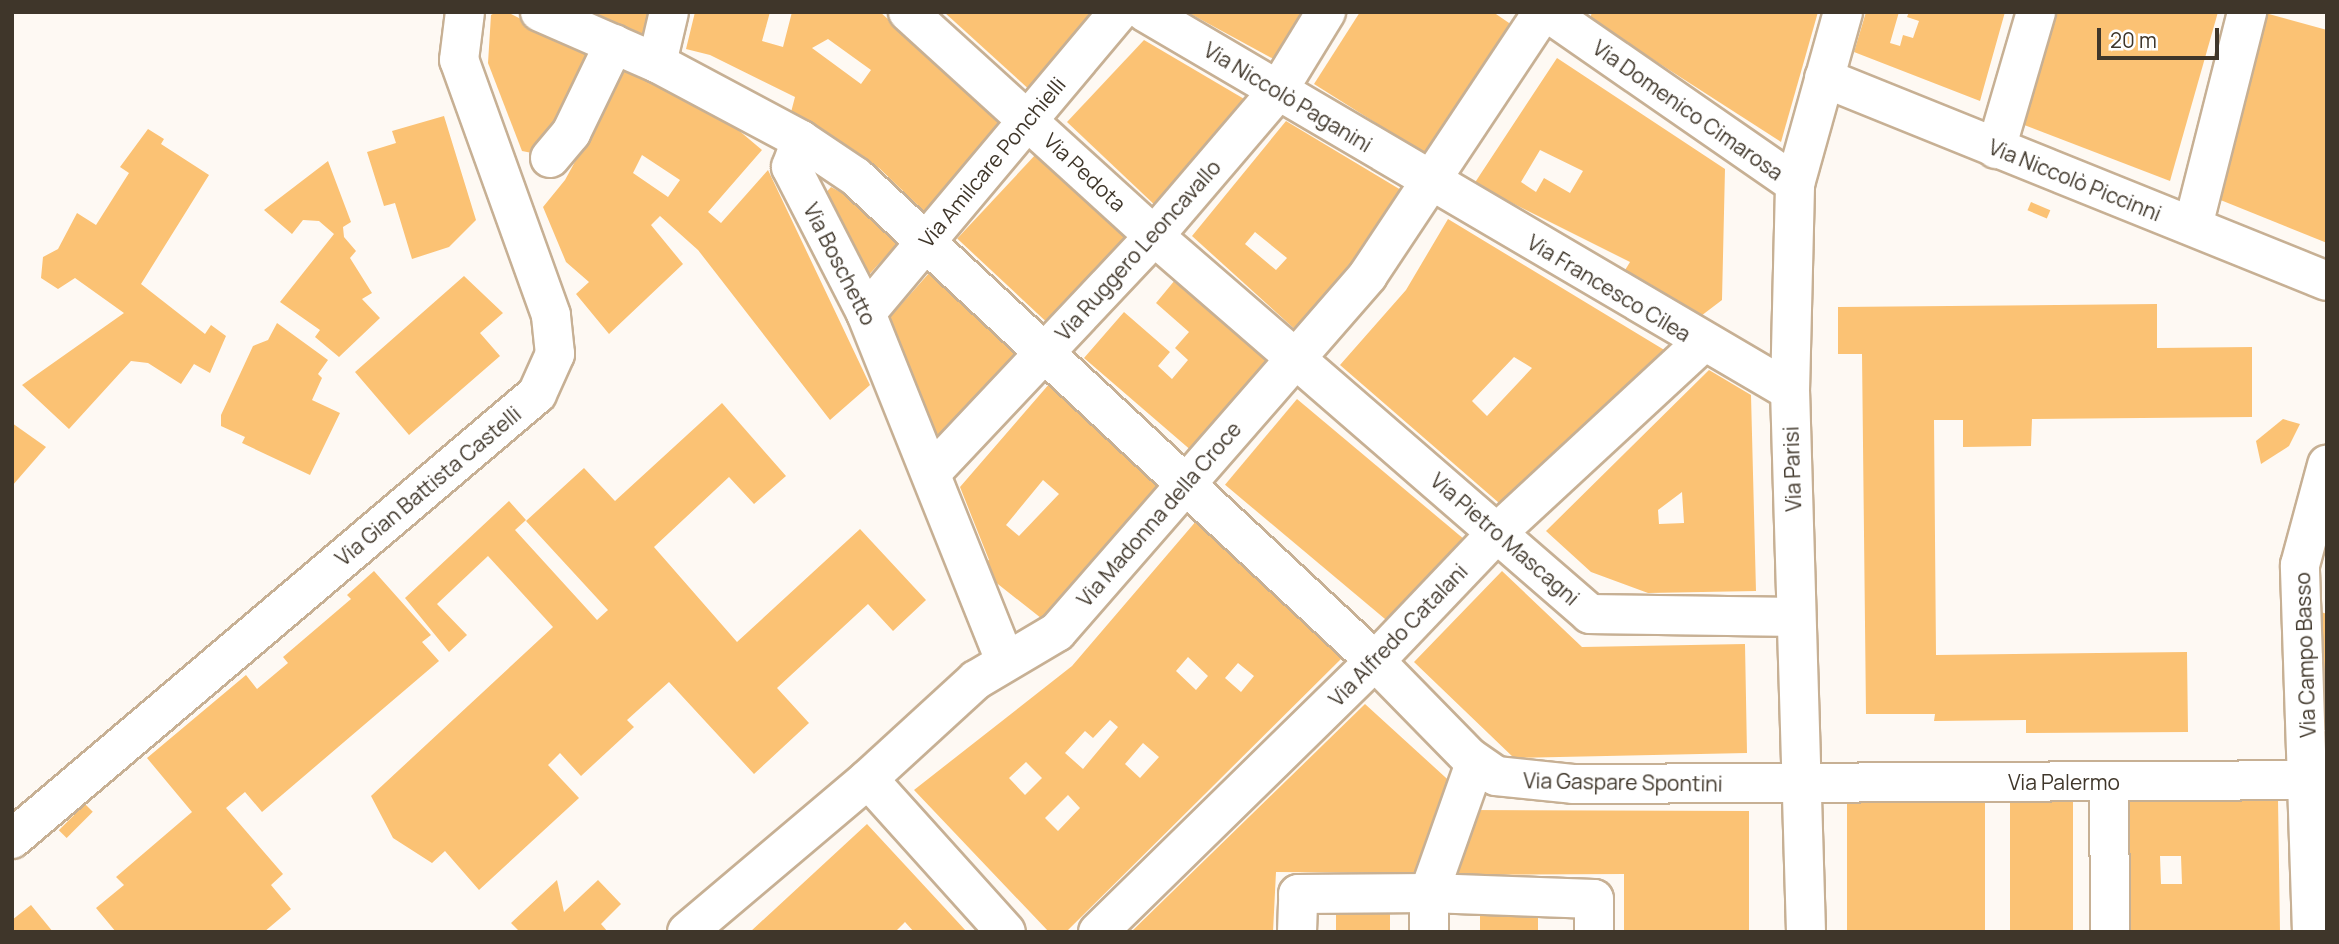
<!DOCTYPE html>
<meta charset="utf-8">
<style>
body{margin:0}
#map{position:relative;width:2339px;height:944px;overflow:hidden;background:#fef9f3;font-family:Manrope,sans-serif}
div>[style]{position:absolute}
.building>*{inset:0;background:#fbc274;transform-origin:0 0}
.roads{filter:drop-shadow(2px 0 #c7b094) drop-shadow(-2px 0 #c7b094) drop-shadow(0 2px #c7b094) drop-shadow(0 -2px #c7b094)}
.minor>*{height:38px;margin:-19px;padding:0 19px;transform-origin:19px;border-radius:19px;background:#fff}
span{translate:-50% -50%;white-space:nowrap;text-align:center;line-height:1.15;-webkit-text-stroke:7px #fff;paint-order:stroke}
.street-label{font-size:21px;color:#3f362a}
.frame{position:absolute;inset:0;border:14px solid #3f362a;pointer-events:none}
.scale{position:absolute;left:2097px;top:28px;width:122px;height:32px;box-sizing:border-box;border:4px solid #3f362a;border-top:0;padding-left:9px;font-size:21px;line-height:24px;white-space:nowrap;color:#3f362a;-webkit-text-stroke:5px #fff;paint-order:stroke}
</style>
<div id="map">
<div class="building">
<div style="clip-path:polygon(496px 12px,507px 12px,591px 54px,550px 138px,532px 153px,522px 151px,488px 63px,491px 15px)"></div>
<div style="clip-path:polygon(592px 12px,657px 12px,650px 42px)"></div>
<div style="clip-path:polygon(evenodd,695px 12px,770px 12px,762px 41px,783px 47px,792px 12px,880px 12px,1006px 124px,926px 213px,879px 168px,790px 116px,795px 97px,710px 55px,686px 49px,695px 12px,828px 39px,871px 70px,861px 84px,812px 48px,828px 39px)"></div>
<div style="clip-path:polygon(944px 12px,1101px 12px,1033px 93px)"></div>
<div style="clip-path:polygon(1187px 12px,1308px 12px,1279px 62px)"></div>
<div style="clip-path:polygon(1360px 12px,1493px 12px,1512px 25px,1425px 154px,1314px 84px)"></div>
<div style="clip-path:polygon(1592px 12px,1818px 12px,1781px 142px,1590px 19px)"></div>
<div style="clip-path:polygon(1866px 12px,1899px 12px,1890px 43px,1900px 46px,1903px 35px,1913px 38px,1919px 21px,1907px 17px,1909px 12px,2005px 12px,1980px 101px,1854px 52px)"></div>
<div style="clip-path:polygon(2052px 12px,2218px 12px,2170px 181px,2019px 123px)"></div>
<div style="clip-path:polygon(2265px 13px,2327px 30px,2327px 243px,2218px 199px)"></div>
<div style="clip-path:polygon(1144px 40px,1251px 103px,1159px 209px,1067px 122px)"></div>
<div style="clip-path:polygon(evenodd,1557px 58px,1725px 169px,1722px 300px,1697px 319px,1622px 275px,1630px 262px,1474px 184px,1557px 58px,1540px 150px,1583px 171px,1570px 193px,1544px 178px,1536px 192px,1521px 182px,1540px 150px)"></div>
<div style="clip-path:polygon(evenodd,625px 70px,730px 123px,762px 150px,708px 212px,721px 223px,768px 170px,870px 385px,830px 420px,698px 250px,660px 216px,651px 225px,683px 264px,609px 334px,576px 294px,589px 282px,566px 262px,543px 207px,565px 180px,625px 70px,642px 155px,680px 180px,668px 197px,633px 173px,642px 155px)"></div>
<div style="clip-path:polygon(444px 116px,476px 220px,449px 247px,412px 259px,395px 203px,384px 206px,367px 152px,396px 143px,392px 131px)"></div>
<div style="clip-path:polygon(evenodd,1286px 121px,1401px 190px,1351px 271px,1299px 333px,1192px 236px,1286px 121px,1255px 232px,1287px 258px,1276px 270px,1245px 244px,1255px 232px)"></div>
<div style="clip-path:polygon(148px 129px,164px 139px,161px 144px,209px 175px,141px 284px,205px 334px,211px 325px,226px 336px,210px 373px,194px 364px,181px 384px,148px 363px,131px 361px,69px 429px,22px 385px,124px 313px,75px 278px,58px 289px,41px 278px,43px 257px,58px 249px,77px 213px,96px 225px,129px 173px,120px 167px)"></div>
<div style="left:1037px;top:153px;width:124px;height:117px;rotate:43deg"></div>
<div style="clip-path:polygon(328px 161px,351px 222px,343px 227px,344px 237px,356px 251px,350px 258px,372px 293px,362px 299px,380px 318px,339px 357px,315px 337px,320px 330px,280px 302px,334px 234px,319px 221px,303px 220px,292px 234px,264px 210px)"></div>
<div style="clip-path:polygon(831px 187px,848px 196px,898px 243px,865px 279px,823px 196px)"></div>
<div style="left:2031px;top:202px;width:21px;height:9px;rotate:23deg"></div>
<div style="clip-path:polygon(evenodd,1448px 219px,1666px 351px,1506px 509px,1340px 365px,1406px 290px,1448px 219px,1514px 357px,1532px 368px,1487px 416px,1472px 401px,1514px 357px)"></div>
<div style="clip-path:polygon(930px 272px,1019px 353px,938px 444px,882px 326px)"></div>
<div style="clip-path:polygon(464px 276px,503px 313px,480px 333px,500px 356px,409px 435px,355px 372px)"></div>
<div style="clip-path:polygon(1175px 280px,1270px 363px,1193px 452px,1084px 358px,1124px 312px,1170px 352px,1158px 366px,1172px 379px,1188px 360px,1175px 348px,1189px 332px,1156px 303px)"></div>
<div style="clip-path:polygon(2157px 304px,2157px 348px,2252px 347px,2252px 417px,2032px 419px,2031px 446px,1963px 447px,1963px 420px,1934px 420px,1936px 655px,2187px 652px,2188px 732px,2026px 733px,2026px 720px,1934px 721px,1935px 714px,1866px 714px,1862px 354px,1838px 354px,1838px 307px)"></div>
<div style="clip-path:polygon(277px 323px,328px 360px,318px 374px,322px 378px,312px 400px,340px 413px,310px 475px,242px 443px,245px 437px,221px 426px,221px 415px,253px 346px,268px 340px)"></div>
<div style="clip-path:polygon(evenodd,1709px 370px,1751px 395px,1756px 591px,1648px 593px,1591px 572px,1546px 531px,1709px 370px,1682px 492px,1684px 523px,1659px 524px,1658px 510px,1682px 492px)"></div>
<div style="clip-path:polygon(evenodd,1050px 383px,1161px 486px,1046px 622px,989px 577px,983px 562px,989px 560px,960px 487px,1050px 383px,1043px 480px,1059px 494px,1019px 536px,1006px 525px,1043px 480px)"></div>
<div style="left:1297px;top:399px;width:219px;height:112px;rotate:40deg"></div>
<div style="clip-path:polygon(722px 403px,786px 476px,754px 504px,729px 477px,654px 547px,737px 642px,860px 529px,926px 600px,893px 631px,868px 604px,777px 688px,809px 723px,754px 774px,669px 682px,627px 720px,634px 727px,581px 776px,560px 753px,548px 765px,579px 798px,479px 890px,445px 851px,432px 863px,393px 838px,371px 796px,553px 627px,488px 556px,437px 604px,467px 635px,449px 652px,405px 598px,509px 501px,526px 520px,515px 530px,597px 620px,608px 610px,526px 521px,584px 468px,615px 501px)"></div>
<div style="clip-path:polygon(2283px 419px,2300px 424px,2289px 446px,2261px 464px,2256px 441px)"></div>
<div style="clip-path:polygon(12px 423px,46px 447px,12px 486px)"></div>
<div style="clip-path:polygon(evenodd,1197px 520px,1343px 657px,1066px 932px,1049px 932px,914px 790px,1072px 666px,1197px 520px,1188px 657px,1208px 676px,1196px 690px,1176px 671px,1188px 657px,1197px 520px,1238px 663px,1254px 676px,1241px 692px,1225px 678px,1238px 663px,1197px 520px,1110px 720px,1118px 727px,1083px 769px,1065px 753px,1085px 731px,1093px 738px,1110px 720px,1197px 520px,1143px 743px,1159px 757px,1140px 778px,1125px 764px,1143px 743px,1197px 520px,1026px 762px,1042px 778px,1025px 795px,1009px 778px,1026px 762px,1197px 520px,1068px 795px,1080px 808px,1058px 831px,1045px 818px,1068px 795px)"></div>
<div style="clip-path:polygon(374px 571px,431px 635px,422px 642px,439px 661px,262px 812px,245px 792px,226px 808px,283px 874px,271px 885px,291px 909px,264px 932px,116px 932px,96px 908px,124px 885px,116px 877px,192px 812px,147px 758px,246px 675px,257px 689px,288px 663px,283px 657px,351px 599px,347px 595px)"></div>
<div style="clip-path:polygon(1502px 571px,1582px 647px,1745px 644px,1747px 753px,1514px 758px,1414px 662px)"></div>
<div style="clip-path:polygon(2321px 612px,2327px 614px,2327px 754px,2324px 754px)"></div>
<div style="clip-path:polygon(1365px 704px,1456px 787px,1419px 873px,1276px 872px,1273px 932px,1131px 932px)"></div>
<div style="clip-path:polygon(evenodd,2278px 799px,2280px 932px,2124px 932px,2122px 801px,2278px 799px,2160px 856px,2181px 856px,2182px 884px,2161px 884px,2160px 856px)"></div>
<div style="left:2073px;top:800px;width:132px;height:63px;rotate:90deg"></div>
<div style="left:1847px;top:802px;width:138px;height:130px"></div>
<div style="left:85px;top:804px;width:11px;height:37px;rotate:45deg"></div>
<div style="clip-path:polygon(1467px 810px,1749px 811px,1749px 932px,1624px 932px,1624px 874px,1449px 875px)"></div>
<div style="clip-path:polygon(867px 824px,967px 932px,914px 932px,905px 922px,895px 932px,750px 932px)"></div>
<div style="clip-path:polygon(557px 880px,564px 912px,598px 880px,621px 904px,601px 924px,608px 932px,520px 932px,511px 923px)"></div>
<div style="clip-path:polygon(31px 905px,53px 932px,12px 932px,12px 920px)"></div>
<div style="left:1336px;top:909px;width:54px;height:23px"></div>
<div style="left:1480px;top:910px;width:58px;height:22px"></div>
</div>
<div class="roads">
<div class="minor">
<div style="left:540px;top:12px;width:128px;rotate:23.6deg"></div>
<div style="left:657px;top:63px;width:163px;rotate:28.1deg"></div>
<div style="left:801px;top:140px;width:66px;rotate:33.9deg"></div>
<div style="left:856px;top:177px;width:710px;rotate:43deg"></div>
<div style="left:1375px;top:661px;width:134px;rotate:45.6deg"></div>
<div style="left:1469px;top:757px;width:33px;rotate:35deg"></div>
<div style="left:1496px;top:776px;width:77px;rotate:5.9deg"></div>
<div style="left:1573px;top:784px;width:754px;rotate:-0.3deg"></div>
<div style="left:908px;top:12px;width:333px;rotate:42.3deg"></div>
<div style="left:1154px;top:236px;width:577px;rotate:40.92deg"></div>
<div style="left:1590px;top:614px;width:206px;rotate:0.8deg"></div>
<div style="left:1145px;top:12px;width:748px;rotate:30.44deg"></div>
<div style="left:1547px;top:12px;width:302px;rotate:34.7deg"></div>
<div style="left:657px;top:63px;width:52px;rotate:-76.8deg"></div>
<div style="left:1824px;top:78px;width:542px;rotate:21.98deg"></div>
<div style="left:801px;top:140px;width:29px;rotate:110deg"></div>
<div style="left:791px;top:167px;width:164px;rotate:62.8deg"></div>
<div style="left:866px;top:313px;width:375px;rotate:68.2deg"></div>
<div style="left:1996px;top:149px;width:143px;rotate:-73.7deg"></div>
<div style="left:550px;top:158px;width:33px;rotate:-50deg"></div>
<div style="left:571px;top:133px;width:99px;rotate:-64.2deg"></div>
<div style="left:2193px;top:226px;width:221px;rotate:-75.8deg"></div>
<div style="left:866px;top:313px;width:393px;rotate:-50deg"></div>
<div style="left:931px;top:473px;width:325px;rotate:-46.7deg"></div>
<div style="left:1154px;top:236px;width:189px;rotate:-49.5deg"></div>
<div style="left:1277px;top:92px;width:94px;rotate:-58.5deg"></div>
<div style="left:868px;top:779px;width:206px;rotate:48deg"></div>
<div style="left:2109px;top:782px;width:150px;rotate:89.6deg"></div>
<div style="left:12px;top:839px;width:688px;rotate:-40.29deg"></div>
<div style="left:537px;top:394px;width:44px;rotate:-65.8deg"></div>
<div style="left:555px;top:354px;width:39px;rotate:-96deg"></div>
<div style="left:551px;top:315px;width:271px;rotate:-109.8deg"></div>
<div style="left:459px;top:60px;width:48px;rotate:-82.9deg"></div>
<div style="left:687px;top:932px;width:237px;rotate:-40.2deg"></div>
<div style="left:868px;top:779px;width:147px;rotate:-42.5deg"></div>
<div style="left:976px;top:680px;width:94px;rotate:-30.7deg"></div>
<div style="left:1057px;top:632px;width:473px;rotate:-48.9deg"></div>
<div style="left:1368px;top:275px;width:316px;rotate:-56.4deg"></div>
<div style="left:1098px;top:932px;width:388px;rotate:-44.4deg"></div>
<div style="left:1375px;top:661px;width:178px;rotate:-46.4deg"></div>
<div style="left:1498px;top:532px;width:278px;rotate:-42.8deg"></div>
<div style="left:1297px;top:932px;width:38px;rotate:-88deg"></div>
<div style="left:1298px;top:894px;width:131px;rotate:-0.4deg"></div>
<div style="left:1429px;top:893px;width:165px;rotate:2.1deg"></div>
<div style="left:1594px;top:899px;width:33px;rotate:90deg"></div>
<div style="left:1429px;top:932px;width:39px;rotate:-90deg"></div>
<div style="left:1429px;top:893px;width:138px;rotate:-70.5deg"></div>
<div style="left:1806px;top:932px;width:541px;rotate:-91.69deg"></div>
<div style="left:1790px;top:391px;width:207px;rotate:-88.6deg"></div>
<div style="left:1795px;top:184px;width:179px;rotate:-74.4deg"></div>
<div style="left:2312px;top:932px;width:367px;rotate:-91.9deg"></div>
<div style="left:2300px;top:565px;width:104px;rotate:-74.9deg"></div>
</div>
</div>
<div class="street-label">
<span style="left:1288px;top:97px;rotate:31deg">Via Niccolò Paganini</span>
<span style="left:1688px;top:110px;rotate:35deg">Via Domenico Cimarosa</span>
<span style="left:992px;top:162px;rotate:-50deg">Via Amilcare Ponchielli</span>
<span style="left:1085px;top:172px;rotate:43deg">Via Pedota</span>
<span style="left:2075px;top:180px;rotate:22deg">Via Niccolò Piccinni</span>
<span style="left:1138px;top:250px;rotate:-48deg">Via Ruggero Leoncavallo</span>
<span style="left:840px;top:264px;rotate:63deg">Via Boschetto</span>
<span style="left:1609px;top:288px;rotate:31deg">Via Francesco Cilea</span>
<span style="left:1792px;top:469px;rotate:-92deg">Via Parisi</span>
<span style="left:428px;top:486px;rotate:-40deg">Via Gian Battista Castelli</span>
<span style="left:1159px;top:514px;rotate:-49deg">Via Madonna della Croce</span>
<span style="left:1505px;top:539px;rotate:41deg">Via Pietro Mascagni</span>
<span style="left:1398px;top:635px;rotate:-46deg">Via Alfredo Catalani</span>
<span style="left:2305px;top:655px;rotate:-92deg">Via Campo Basso</span>
<span style="left:1623px;top:782px;rotate:1deg">Via Gaspare Spontini</span>
<span style="left:2064px;top:782px">Via Palermo</span>
</div>
<div class="frame"></div>
<div class="scale">20 m</div>
</div>
